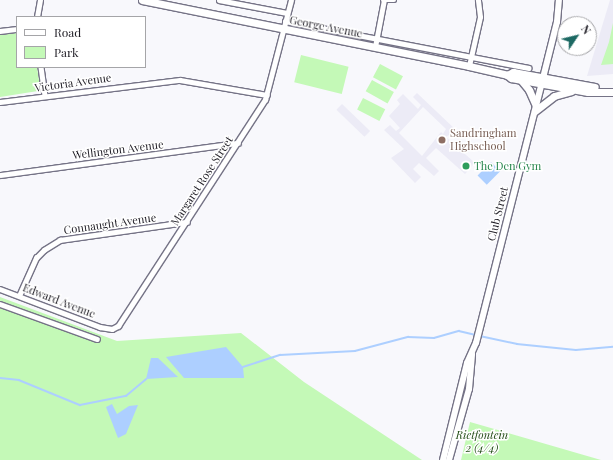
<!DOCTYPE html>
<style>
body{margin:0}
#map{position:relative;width:613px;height:460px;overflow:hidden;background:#f8f8fc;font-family:"Playfair Display",serif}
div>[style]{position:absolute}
.built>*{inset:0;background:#ecebf6;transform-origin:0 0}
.green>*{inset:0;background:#c4f9b7;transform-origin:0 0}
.water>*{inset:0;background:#adcfff;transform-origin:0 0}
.stream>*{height:1.5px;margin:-0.75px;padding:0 0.75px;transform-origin:0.75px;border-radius:0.75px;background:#adcfff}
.roads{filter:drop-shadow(1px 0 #757386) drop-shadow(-1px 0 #757386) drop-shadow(0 1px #757386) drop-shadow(0 -1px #757386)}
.street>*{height:4.5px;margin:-2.25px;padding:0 2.25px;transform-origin:2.25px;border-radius:2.25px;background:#fff}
.secondary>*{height:6px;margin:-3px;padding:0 3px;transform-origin:3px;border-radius:3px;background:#fff}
.primary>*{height:7px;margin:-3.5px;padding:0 3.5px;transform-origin:3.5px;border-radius:3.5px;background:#fff}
.dots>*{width:11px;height:11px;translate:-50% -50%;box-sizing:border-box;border:2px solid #fff;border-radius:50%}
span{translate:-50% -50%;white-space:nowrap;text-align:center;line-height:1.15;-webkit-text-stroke:3px #fff;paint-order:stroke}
.street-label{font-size:11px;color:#1f1d25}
.education-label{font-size:11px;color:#785e54}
.left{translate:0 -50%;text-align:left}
.leisure-label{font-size:11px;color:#27864d}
.park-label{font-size:11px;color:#214b15;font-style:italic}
.legend{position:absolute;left:16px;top:16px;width:130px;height:52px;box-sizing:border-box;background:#fff;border:1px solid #a5a5a8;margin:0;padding:5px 7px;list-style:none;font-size:12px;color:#1f1d25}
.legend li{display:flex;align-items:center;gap:8px;height:20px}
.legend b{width:20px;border:1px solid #a5a5a8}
.north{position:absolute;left:557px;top:16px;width:40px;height:40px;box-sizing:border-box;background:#fff;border:1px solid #a5a5a8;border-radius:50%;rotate:55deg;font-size:11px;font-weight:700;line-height:16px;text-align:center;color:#1f1d25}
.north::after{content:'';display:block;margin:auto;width:14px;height:18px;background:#1d6963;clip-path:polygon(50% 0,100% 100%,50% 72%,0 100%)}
</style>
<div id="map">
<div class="built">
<div style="clip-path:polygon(610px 0,613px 0,613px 74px,587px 76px)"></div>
<div style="clip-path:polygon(evenodd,417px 93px,456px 130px,446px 137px,475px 163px,465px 174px,436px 148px,426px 158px,439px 171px,434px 176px,419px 163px,413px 169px,421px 177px,415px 183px,391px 158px,404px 149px,384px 130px,390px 125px,396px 131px,400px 128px,389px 116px,400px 104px,397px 100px,403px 94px,418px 109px,421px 105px,413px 97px,417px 93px,423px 107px,446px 129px,443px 134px,441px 132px,422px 156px,399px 133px,423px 107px)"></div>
<div style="left:342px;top:104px;width:39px;height:8px;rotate:44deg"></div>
</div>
<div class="green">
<div style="clip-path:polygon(613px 23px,613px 64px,601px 65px,609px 42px)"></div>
<div style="clip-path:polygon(17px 33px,17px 67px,37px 67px,40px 87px,38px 91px,0 97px,0 35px)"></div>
<div style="left:301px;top:55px;width:49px;height:28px;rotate:14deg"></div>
<div style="left:380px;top:64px;width:26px;height:15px;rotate:28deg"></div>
<div style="left:372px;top:80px;width:25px;height:13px;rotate:29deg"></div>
<div style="left:363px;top:98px;width:25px;height:13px;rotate:27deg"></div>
<div style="clip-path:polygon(0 297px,117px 341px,241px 333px,304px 382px,422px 460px,0 460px)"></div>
<div style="clip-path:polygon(470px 422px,601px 460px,461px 460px)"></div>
</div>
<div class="water">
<div style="left:491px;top:162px;width:13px;height:19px;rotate:45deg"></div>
<div style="clip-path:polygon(226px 347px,243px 367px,244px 378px,184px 378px,166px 357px)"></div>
<div style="clip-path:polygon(151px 358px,158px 358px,178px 377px,146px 379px)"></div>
<div style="clip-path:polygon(112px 404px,117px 414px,129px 406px,138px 405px,126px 434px,118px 438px,106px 407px)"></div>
</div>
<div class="stream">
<div style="left:480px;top:336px;width:38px;rotate:12deg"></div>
<div style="left:517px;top:344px;width:59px;rotate:5.8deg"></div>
<div style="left:576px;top:350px;width:37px;rotate:-5deg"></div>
<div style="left:243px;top:367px;width:39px;rotate:-18deg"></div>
<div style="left:280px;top:355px;width:75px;rotate:-3.1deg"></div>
<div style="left:355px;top:351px;width:55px;rotate:-14.8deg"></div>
<div style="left:408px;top:337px;width:26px;rotate:2deg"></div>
<div style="left:434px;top:338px;width:26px;rotate:-16deg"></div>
<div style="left:459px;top:331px;width:17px;rotate:13deg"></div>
<div style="left:0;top:378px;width:19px;rotate:6deg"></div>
<div style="left:19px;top:380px;width:66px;rotate:22.3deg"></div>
<div style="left:80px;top:405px;width:47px;rotate:-11.1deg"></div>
<div style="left:126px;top:396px;width:26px;rotate:-40deg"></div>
</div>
<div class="roads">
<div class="street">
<div style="left:219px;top:0;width:69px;rotate:10.8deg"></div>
<div style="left:383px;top:0;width:11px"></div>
<div style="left:37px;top:17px;width:17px;rotate:-80deg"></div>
<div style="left:285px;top:21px;width:248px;rotate:10.9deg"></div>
<div style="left:0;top:31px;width:17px;rotate:-7deg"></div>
<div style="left:375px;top:47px;width:48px;rotate:-79.2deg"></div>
<div style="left:469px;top:66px;width:50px;rotate:-77.3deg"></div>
<div style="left:480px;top:17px;width:17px;rotate:-97deg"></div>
<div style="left:41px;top:67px;width:29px;rotate:82deg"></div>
<div style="left:0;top:102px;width:181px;rotate:-7deg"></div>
<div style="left:180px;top:80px;width:88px;rotate:9.8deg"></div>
<div style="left:0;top:175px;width:240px;rotate:-7.7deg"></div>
<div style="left:0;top:289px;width:107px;rotate:20.8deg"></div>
<div style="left:100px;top:327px;width:12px;rotate:9deg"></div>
<div style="left:112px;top:329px;width:7px;rotate:-27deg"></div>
<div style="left:118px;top:326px;width:270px;rotate:-57deg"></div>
<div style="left:265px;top:100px;width:103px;rotate:-75.4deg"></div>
<div style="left:19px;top:296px;width:42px;rotate:-65.9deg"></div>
<div style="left:36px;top:258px;width:11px;rotate:-45deg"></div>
<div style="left:44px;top:250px;width:19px;rotate:-32deg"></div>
<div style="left:60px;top:240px;width:128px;rotate:-8.1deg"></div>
<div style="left:0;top:304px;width:103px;rotate:19.8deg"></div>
</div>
<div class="secondary">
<div style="left:443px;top:460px;width:100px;rotate:-76.1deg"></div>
<div style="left:467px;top:363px;width:22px;rotate:-66deg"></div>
<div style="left:476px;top:343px;width:273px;rotate:-75.8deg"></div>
<div style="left:543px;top:78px;width:58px;rotate:-76deg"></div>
<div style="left:557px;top:22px;width:22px;rotate:-85deg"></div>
<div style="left:449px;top:460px;width:74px;rotate:-74.3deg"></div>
<div style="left:469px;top:389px;width:35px;rotate:-85deg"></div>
</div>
<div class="primary">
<div style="left:142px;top:0;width:334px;rotate:11.4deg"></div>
<div style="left:469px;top:66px;width:39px;rotate:13deg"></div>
<div style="left:507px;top:75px;width:5px;rotate:37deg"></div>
<div style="left:511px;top:78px;width:78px;rotate:10.3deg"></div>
<div style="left:588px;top:92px;width:25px"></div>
<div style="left:507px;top:75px;width:7px;rotate:-27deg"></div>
<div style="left:513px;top:72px;width:83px;rotate:10.4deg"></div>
<div style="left:521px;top:80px;width:13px;rotate:51deg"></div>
<div style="left:529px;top:90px;width:17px;rotate:66deg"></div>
<div style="left:535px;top:111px;width:24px;rotate:-38deg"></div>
<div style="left:554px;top:96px;width:18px;rotate:-16deg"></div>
</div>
</div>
<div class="dots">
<div style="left:442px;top:140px;background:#8d6e63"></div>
<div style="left:466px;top:166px;background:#2e9e5b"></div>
</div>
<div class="street-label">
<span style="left:326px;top:27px;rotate:11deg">George Avenue</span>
<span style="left:73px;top:83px;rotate:-8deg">Victoria Avenue</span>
<span style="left:118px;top:150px;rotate:-7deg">Wellington Avenue</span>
<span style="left:202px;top:181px;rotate:-57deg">Margaret Rose Street</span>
<span style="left:498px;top:214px;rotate:-76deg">Club Street</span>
<span style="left:110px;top:224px;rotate:-8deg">Connaught Avenue</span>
<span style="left:59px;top:301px;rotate:21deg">Edward Avenue</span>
</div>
<div class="education-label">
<span class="left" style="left:450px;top:140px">Sandringham<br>Highschool</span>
</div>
<div class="leisure-label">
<span class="left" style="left:474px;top:166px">The Den Gym</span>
</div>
<div class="park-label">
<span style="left:482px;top:442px">Rietfontein<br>2 (4/4)</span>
</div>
<ul class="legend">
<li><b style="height:5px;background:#fff"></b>Road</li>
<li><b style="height:11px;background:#c4f9b7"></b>Park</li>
</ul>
<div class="north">N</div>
</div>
